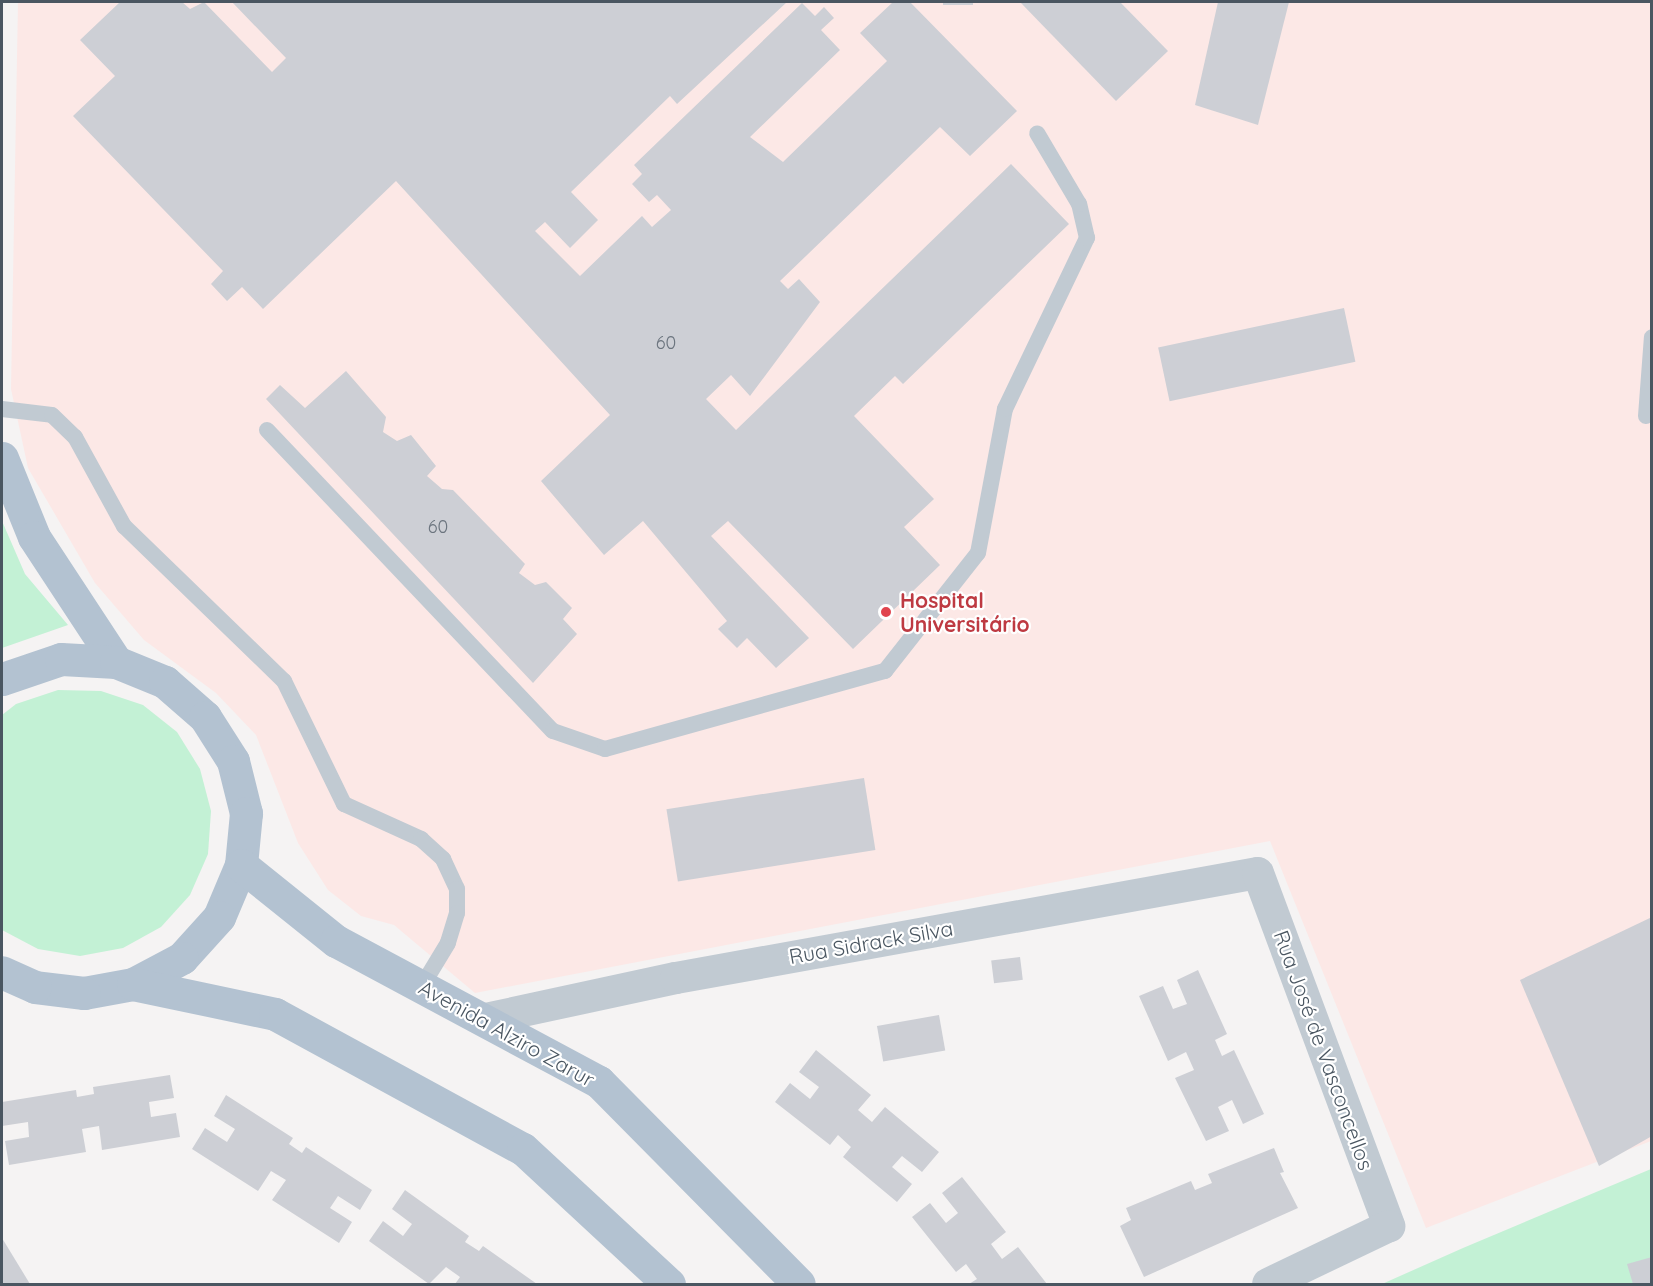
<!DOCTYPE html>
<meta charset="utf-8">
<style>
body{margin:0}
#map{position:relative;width:1653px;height:1286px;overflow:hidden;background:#f5f3f3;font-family:Quicksand,sans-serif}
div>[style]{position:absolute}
.medical>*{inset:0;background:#fce8e6}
.green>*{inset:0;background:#c3f1d5}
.building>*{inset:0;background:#cdcfd5;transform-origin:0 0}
.lane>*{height:16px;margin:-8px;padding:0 8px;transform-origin:8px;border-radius:8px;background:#c1cad2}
.street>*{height:32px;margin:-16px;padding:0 16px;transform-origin:16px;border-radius:16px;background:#c1cad2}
.primary>*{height:33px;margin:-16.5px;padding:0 16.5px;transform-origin:16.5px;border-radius:16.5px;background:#b3c2d1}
.dots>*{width:16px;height:16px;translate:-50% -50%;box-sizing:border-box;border:3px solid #fff;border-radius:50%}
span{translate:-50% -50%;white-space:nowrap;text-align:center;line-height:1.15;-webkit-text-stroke:4.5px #fff;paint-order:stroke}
.number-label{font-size:18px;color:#6b747e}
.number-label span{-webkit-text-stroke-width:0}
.health-label{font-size:21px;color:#be3a42;font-weight:700}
.left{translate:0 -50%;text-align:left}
.street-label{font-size:21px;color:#4a5661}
.frame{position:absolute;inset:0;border:3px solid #4a5661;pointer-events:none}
</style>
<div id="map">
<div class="medical">
<div style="clip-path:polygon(18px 2px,1651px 2px,1651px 1141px,1426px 1228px,1270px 841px,475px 993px,394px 925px,361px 916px,328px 890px,298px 843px,256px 735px,216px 693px,144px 640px,95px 583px,28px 468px,11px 389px)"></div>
</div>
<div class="green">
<div style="clip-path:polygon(2px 521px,25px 574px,68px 625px,2px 648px)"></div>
<div style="clip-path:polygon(58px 690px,101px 691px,143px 705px,177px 732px,200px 769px,211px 811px,208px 854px,190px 895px,161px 927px,123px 948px,80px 956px,38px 949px,2px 930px,2px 715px,16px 704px)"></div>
<div style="clip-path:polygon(1651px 1169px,1651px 1284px,1382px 1284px,1463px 1248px)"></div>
</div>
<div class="building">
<div style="clip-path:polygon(120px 2px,182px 2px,190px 9px,204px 2px,272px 72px,286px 58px,232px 2px,787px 2px,677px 104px,670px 96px,571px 192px,598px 220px,570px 248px,545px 222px,535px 231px,580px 276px,642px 216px,652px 227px,671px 210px,657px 195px,649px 202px,632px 184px,642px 174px,634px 165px,802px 3px,815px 16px,824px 7px,834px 18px,821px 30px,840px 50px,750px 137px,783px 162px,887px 61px,860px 33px,893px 2px,910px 2px,1017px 111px,970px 156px,940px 127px,780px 281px,788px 289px,799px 279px,820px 302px,750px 396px,731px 375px,706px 399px,736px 430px,1011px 164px,1069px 224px,903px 384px,895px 376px,854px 416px,934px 499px,904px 527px,940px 565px,853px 649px,728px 521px,711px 536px,809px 638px,776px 668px,747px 638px,737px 648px,718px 629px,727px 621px,643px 521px,604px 555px,541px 481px,610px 415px,396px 181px,263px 309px,242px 287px,227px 301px,211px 284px,223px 271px,73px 116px,115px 76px,80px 40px)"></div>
<div style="left:943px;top:2px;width:30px;height:3px"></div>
<div style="clip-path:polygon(1020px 2px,1120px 2px,1168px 51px,1116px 101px)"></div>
<div style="clip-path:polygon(1218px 2px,1289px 2px,1258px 125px,1195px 105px)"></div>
<div style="left:1344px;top:308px;width:55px;height:190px;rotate:78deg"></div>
<div style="clip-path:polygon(346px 371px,386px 417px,383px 432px,397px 441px,411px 435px,436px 466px,427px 476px,442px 489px,453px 490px,525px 564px,519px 573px,535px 585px,546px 582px,572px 608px,563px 619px,577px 634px,533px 683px,266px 399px,280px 385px,305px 408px)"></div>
<div style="left:864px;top:778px;width:73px;height:200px;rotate:81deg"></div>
<div style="clip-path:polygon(1652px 917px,1652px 1136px,1599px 1166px,1520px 980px)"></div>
<div style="left:1020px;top:957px;width:23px;height:29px;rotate:83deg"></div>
<div style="clip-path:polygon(1198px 970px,1227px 1034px,1215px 1040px,1222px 1056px,1234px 1050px,1264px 1114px,1243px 1124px,1232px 1100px,1218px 1107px,1229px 1131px,1206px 1141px,1175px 1078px,1194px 1070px,1186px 1052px,1168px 1061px,1139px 996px,1163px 986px,1173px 1009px,1187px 1004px,1177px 980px)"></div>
<div style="left:939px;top:1015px;width:36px;height:63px;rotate:80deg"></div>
<div style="clip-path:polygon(816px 1050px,871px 1095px,858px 1110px,872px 1122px,885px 1107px,939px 1152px,922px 1172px,902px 1156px,892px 1167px,912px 1184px,897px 1202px,843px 1157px,851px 1147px,838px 1135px,830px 1145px,775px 1102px,790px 1083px,810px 1099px,819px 1087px,799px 1072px)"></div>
<div style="clip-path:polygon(170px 1075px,174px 1098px,149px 1102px,151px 1117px,176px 1113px,180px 1137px,102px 1150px,99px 1126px,82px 1129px,86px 1152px,9px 1165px,5px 1141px,29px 1137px,28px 1122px,2px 1126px,2px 1102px,76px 1090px,77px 1097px,94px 1094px,93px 1087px)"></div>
<div style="clip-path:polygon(226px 1095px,293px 1138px,289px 1144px,302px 1153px,306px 1147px,372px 1190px,360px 1210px,338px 1196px,330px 1208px,352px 1222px,339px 1243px,272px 1200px,286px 1180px,271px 1171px,258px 1191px,192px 1149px,205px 1128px,227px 1142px,235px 1129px,214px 1116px)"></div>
<div style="clip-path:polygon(1274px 1148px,1284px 1172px,1280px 1173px,1298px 1208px,1144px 1277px,1120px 1226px,1131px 1220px,1126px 1208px,1191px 1181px,1195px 1190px,1212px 1183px,1208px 1174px)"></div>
<div style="clip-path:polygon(962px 1177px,1006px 1232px,991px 1244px,1002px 1259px,1018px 1247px,1047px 1284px,969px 1284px,977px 1279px,966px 1264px,956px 1272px,912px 1217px,930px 1203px,946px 1223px,958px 1213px,942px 1193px)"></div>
<div style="clip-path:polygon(405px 1190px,469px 1236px,465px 1242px,479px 1251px,483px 1246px,537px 1284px,455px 1284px,460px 1277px,446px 1267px,429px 1284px,369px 1241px,383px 1221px,403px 1236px,412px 1224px,392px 1209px)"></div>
<div style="clip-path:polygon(2px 1238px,30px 1284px,2px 1284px)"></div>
<div style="clip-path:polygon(1652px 1257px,1652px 1284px,1633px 1284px,1627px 1264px)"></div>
</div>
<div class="lane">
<div style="left:2px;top:409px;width:50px;rotate:6.8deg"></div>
<div style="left:52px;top:415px;width:32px;rotate:44deg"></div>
<div style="left:75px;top:437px;width:102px;rotate:61.2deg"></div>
<div style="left:124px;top:526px;width:223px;rotate:44.1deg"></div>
<div style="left:284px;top:681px;width:137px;rotate:64deg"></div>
<div style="left:344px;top:804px;width:85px;rotate:24.4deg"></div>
<div style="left:421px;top:839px;width:30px;rotate:42deg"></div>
<div style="left:443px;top:859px;width:33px;rotate:65deg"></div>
<div style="left:457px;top:889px;width:24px;rotate:90deg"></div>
<div style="left:457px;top:913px;width:31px;rotate:107deg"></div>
<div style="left:448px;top:943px;width:50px;rotate:121.2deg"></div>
<div style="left:1646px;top:416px;width:79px;rotate:-85.7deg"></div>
<div style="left:267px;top:430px;width:415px;rotate:46.5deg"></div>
<div style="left:553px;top:731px;width:55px;rotate:19.1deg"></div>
<div style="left:605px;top:749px;width:291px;rotate:-15.6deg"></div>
<div style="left:885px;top:671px;width:150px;rotate:-51.8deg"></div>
<div style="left:978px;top:553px;width:147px;rotate:-79.4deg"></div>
<div style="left:1005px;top:409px;width:190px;rotate:-64.4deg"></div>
<div style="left:1087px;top:238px;width:35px;rotate:-103deg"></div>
<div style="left:1079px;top:204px;width:82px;rotate:-120.6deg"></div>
</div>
<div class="street">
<div style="left:486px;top:1019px;width:194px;rotate:-12.2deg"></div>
<div style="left:676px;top:978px;width:591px;rotate:-10.23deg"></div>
<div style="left:1258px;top:873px;width:377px;rotate:69.6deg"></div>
<div style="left:1389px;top:1226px;width:134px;rotate:154.4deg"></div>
</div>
<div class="primary">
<div style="left:2px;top:458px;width:85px;rotate:67.9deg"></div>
<div style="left:34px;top:537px;width:149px;rotate:56.7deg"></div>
<div style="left:2px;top:679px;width:62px;rotate:-18.7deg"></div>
<div style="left:61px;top:659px;width:55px;rotate:3.1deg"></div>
<div style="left:116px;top:662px;width:53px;rotate:22.2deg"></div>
<div style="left:165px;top:682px;width:53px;rotate:41.2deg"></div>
<div style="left:205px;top:717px;width:52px;rotate:57.5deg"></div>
<div style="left:233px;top:761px;width:54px;rotate:76deg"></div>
<div style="left:246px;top:813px;width:52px;rotate:95.5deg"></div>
<div style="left:241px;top:865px;width:56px;rotate:112.9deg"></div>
<div style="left:219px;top:917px;width:55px;rotate:132.1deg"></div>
<div style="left:182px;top:958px;width:55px;rotate:152deg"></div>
<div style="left:133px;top:984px;width:50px;rotate:169.6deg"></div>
<div style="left:84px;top:993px;width:49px;rotate:-173deg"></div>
<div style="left:35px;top:987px;width:36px;rotate:-156deg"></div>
<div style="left:241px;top:865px;width:122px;rotate:38.7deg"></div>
<div style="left:336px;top:941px;width:298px;rotate:28.2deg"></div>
<div style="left:599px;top:1082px;width:284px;rotate:45.3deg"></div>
<div style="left:133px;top:984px;width:145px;rotate:11.9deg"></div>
<div style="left:275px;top:1014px;width:282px;rotate:28.6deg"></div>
<div style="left:523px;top:1149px;width:199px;rotate:42.8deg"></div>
</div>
<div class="dots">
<div style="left:886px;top:612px;background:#e0444e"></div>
</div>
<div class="number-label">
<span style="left:666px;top:343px">60</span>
<span style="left:438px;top:527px">60</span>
</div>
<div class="health-label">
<span class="left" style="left:900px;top:612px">Hospital<br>Universitário</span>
</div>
<div class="street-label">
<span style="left:871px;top:942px;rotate:-10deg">Rua Sidrack Silva</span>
<span style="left:507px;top:1033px;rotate:29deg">Avenida Alziro Zarur</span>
<span style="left:1324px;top:1050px;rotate:70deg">Rua José de Vasconcellos</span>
</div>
<div class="frame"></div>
</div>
